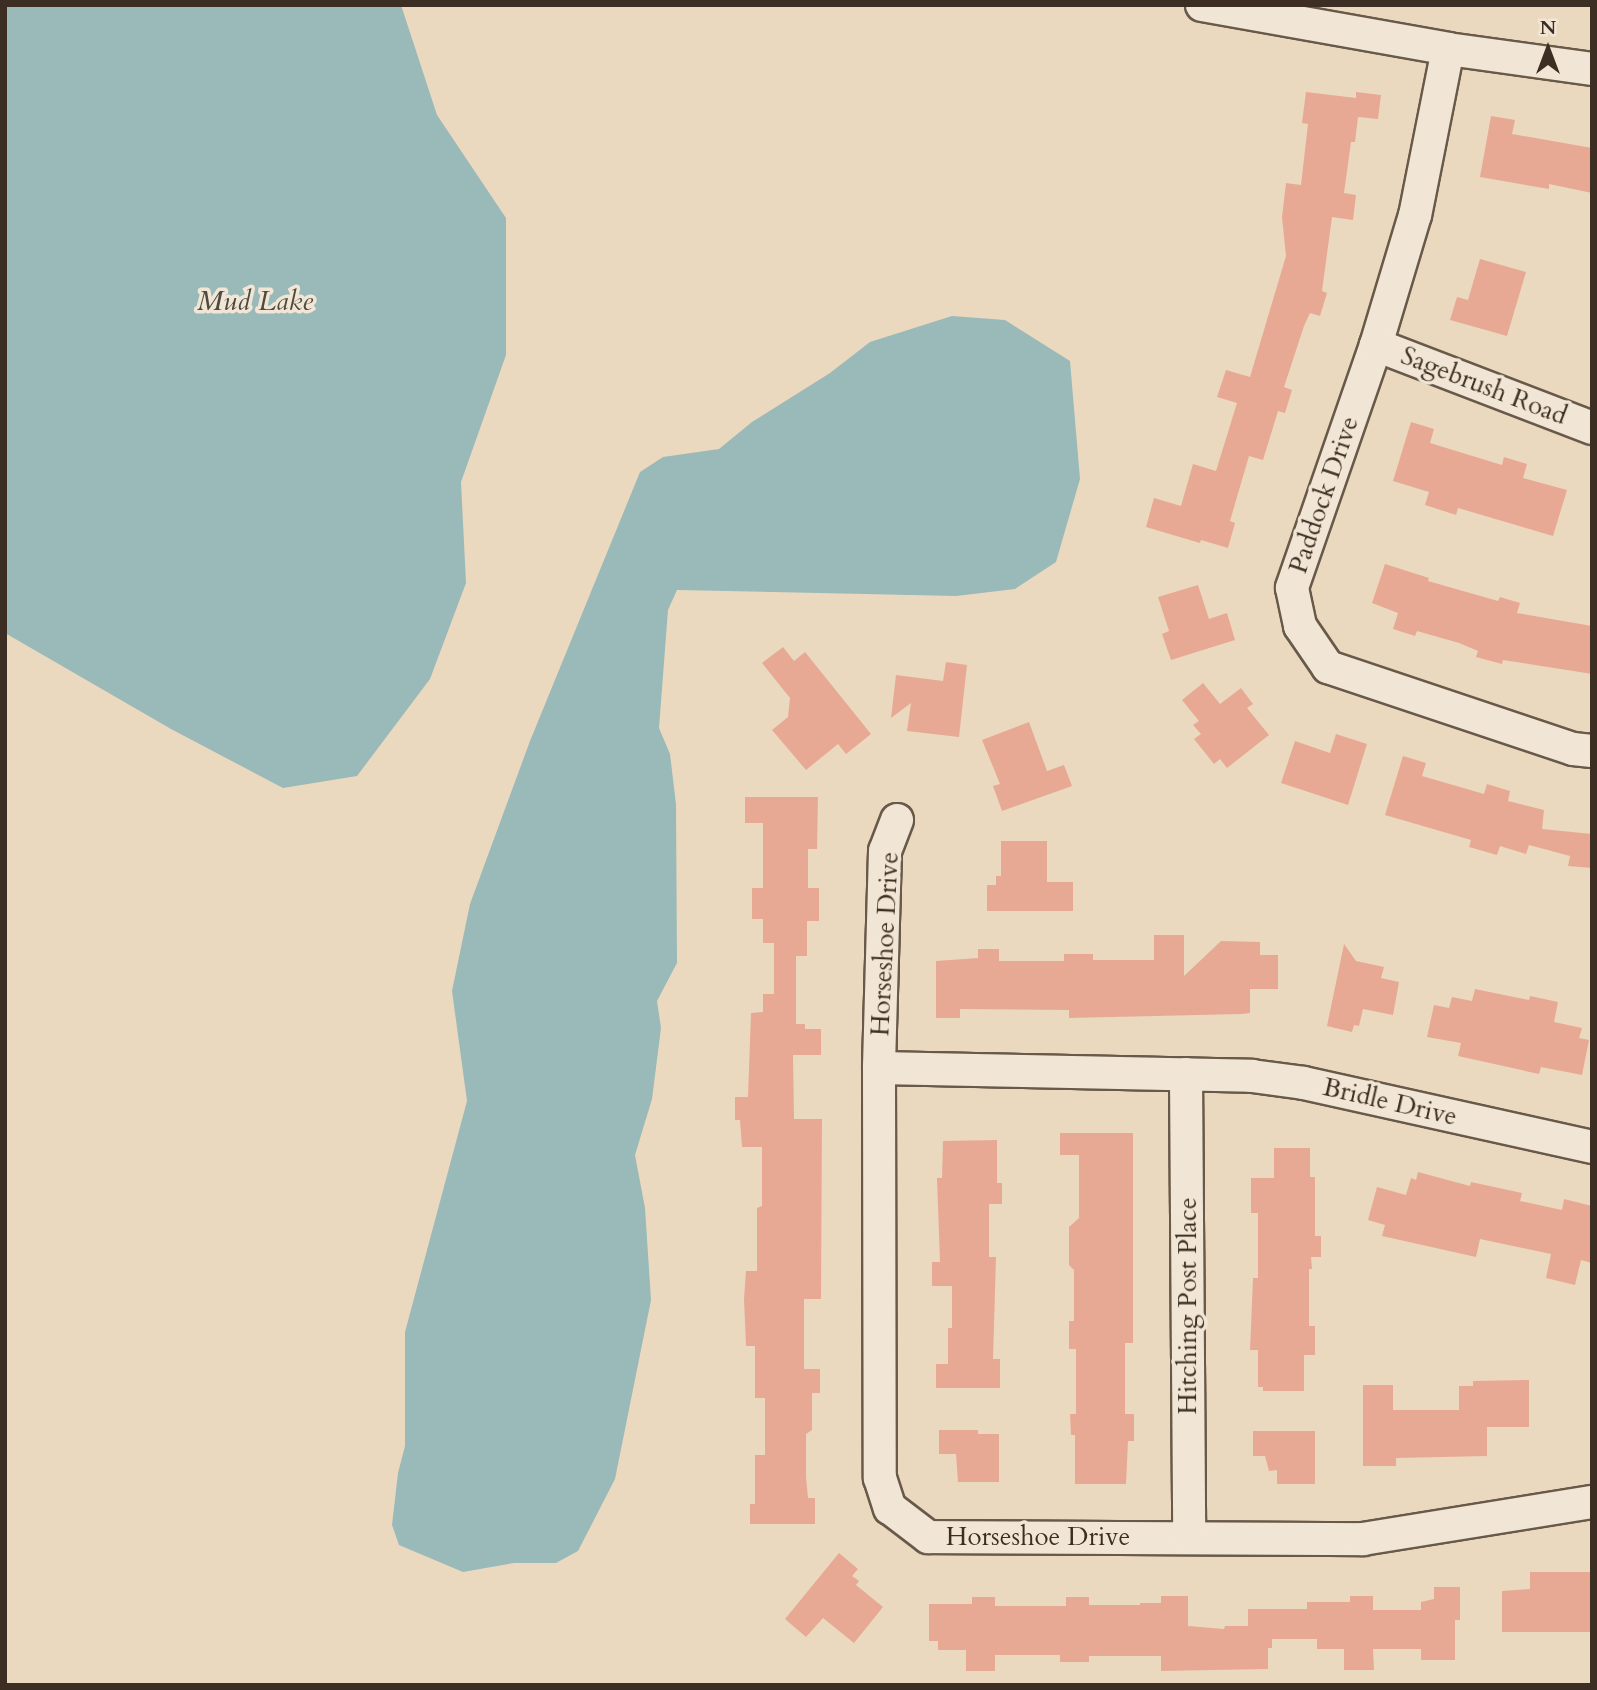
<!DOCTYPE html>
<style>
body{margin:0}
#map{position:relative;width:1597px;height:1690px;overflow:hidden;background:#ead9bf;font-family:Cardo,serif}
div>[style]{position:absolute}
.water>*{inset:0;background:#9ab9b9}
.building>*{inset:0;background:#e8a994}
.roads{filter:drop-shadow(2px 0 #685949) drop-shadow(-2px 0 #685949) drop-shadow(0 2px #685949) drop-shadow(0 -2px #685949)}
.minor>*{height:32px;margin:-16px;padding:0 16px;transform-origin:16px;border-radius:16px;background:#f1e6d5}
span{translate:-50% -50%;white-space:nowrap;text-align:center;line-height:1.15;-webkit-text-stroke:7px #f1e6d5;paint-order:stroke}
.street-label{font-size:26px;color:#3c2e22}
.water-label{font-size:28px;color:#4f4a40;font-style:italic}
.frame{position:absolute;inset:0;border:7px solid #3c2e22;pointer-events:none}
.north{position:absolute;left:1513px;top:14px;width:70px;height:70px;-webkit-text-stroke:5px #f1e6d5;paint-order:stroke;rotate:0deg;font-size:19px;font-weight:700;line-height:28px;text-align:center;color:#3c2e22}
.north::after{content:'';display:block;margin:auto;width:24px;height:32px;background:#3c2e22;clip-path:polygon(50% 0,100% 100%,50% 72%,0 100%)}
</style>
<div id="map">
<div class="water">
<div style="clip-path:polygon(5px 5px,401px 5px,437px 115px,506px 218px,506px 355px,461px 482px,466px 583px,430px 679px,357px 776px,283px 788px,171px 729px,5px 633px)"></div>
<div style="clip-path:polygon(952px 316px,1005px 320px,1070px 361px,1080px 479px,1056px 562px,1015px 589px,956px 596px,677px 590px,668px 610px,659px 728px,670px 754px,676px 804px,677px 963px,657px 1001px,661px 1028px,652px 1099px,635px 1155px,645px 1208px,651px 1300px,615px 1479px,578px 1551px,556px 1563px,514px 1563px,463px 1572px,399px 1545px,392px 1525px,398px 1473px,405px 1446px,405px 1332px,467px 1101px,452px 991px,470px 904px,530px 741px,640px 472px,663px 457px,719px 449px,752px 422px,830px 373px,870px 342px)"></div>
</div>
<div class="building">
<div style="clip-path:polygon(1306px 92px,1356px 98px,1356px 92px,1381px 95px,1378px 119px,1358px 117px,1355px 142px,1351px 142px,1344px 193px,1356px 195px,1353px 220px,1332px 217px,1322px 291px,1327px 293px,1320px 316px,1310px 313px,1304px 326px,1284px 387px,1292px 390px,1285px 413px,1278px 411px,1263px 460px,1249px 456px,1230px 521px,1235px 523px,1228px 548px,1201px 540px,1200px 543px,1146px 527px,1154px 498px,1181px 506px,1193px 464px,1216px 471px,1237px 403px,1217px 397px,1226px 370px,1250px 377px,1286px 256px,1282px 217px,1286px 183px,1301px 185px,1308px 124px,1302px 123px)"></div>
<div style="clip-path:polygon(1491px 116px,1515px 120px,1512px 134px,1592px 148px,1592px 193px,1549px 184px,1549px 189px,1480px 177px)"></div>
<div style="clip-path:polygon(1480px 259px,1526px 272px,1507px 336px,1450px 320px,1457px 297px,1468px 300px)"></div>
<div style="clip-path:polygon(1411px 422px,1434px 429px,1430px 443px,1502px 465px,1504px 457px,1527px 464px,1523px 478px,1567px 490px,1553px 536px,1458px 508px,1456px 515px,1425px 505px,1429px 492px,1393px 481px)"></div>
<div style="clip-path:polygon(1385px 564px,1429px 578px,1428px 581px,1498px 601px,1500px 597px,1520px 603px,1517px 613px,1592px 626px,1592px 674px,1503px 660px,1502px 664px,1476px 657px,1478px 651px,1459px 643px,1417px 631px,1415px 636px,1393px 629px,1398px 613px,1372px 603px)"></div>
<div style="clip-path:polygon(1198px 585px,1209px 619px,1227px 613px,1235px 640px,1171px 660px,1162px 634px,1169px 631px,1158px 597px)"></div>
<div style="clip-path:polygon(783px 647px,794px 661px,805px 652px,871px 734px,846px 754px,838px 744px,806px 770px,772px 730px,788px 717px,790px 698px,762px 663px)"></div>
<div style="clip-path:polygon(946px 662px,967px 665px,959px 737px,907px 731px,911px 703px,891px 718px,896px 675px,943px 681px)"></div>
<div style="clip-path:polygon(1203px 683px,1220px 704px,1241px 688px,1253px 704px,1247px 708px,1269px 735px,1227px 768px,1220px 759px,1214px 764px,1194px 739px,1201px 734px,1193px 725px,1199px 721px,1182px 700px)"></div>
<div style="clip-path:polygon(1029px 722px,1047px 771px,1064px 765px,1072px 786px,1002px 811px,993px 786px,1000px 784px,982px 740px)"></div>
<div style="clip-path:polygon(1336px 734px,1367px 744px,1348px 805px,1281px 783px,1295px 741px,1330px 753px)"></div>
<div style="clip-path:polygon(1403px 756px,1426px 763px,1422px 776px,1484px 794px,1487px 784px,1510px 791px,1508px 801px,1544px 810px,1542px 829px,1592px 834px,1592px 868px,1568px 866px,1570px 856px,1529px 845px,1526px 854px,1500px 846px,1497px 855px,1469px 847px,1471px 840px,1385px 815px)"></div>
<div style="clip-path:polygon(745px 797px,818px 797px,817px 849px,808px 849px,808px 888px,819px 888px,819px 921px,807px 921px,807px 956px,796px 956px,796px 1024px,805px 1024px,805px 1029px,821px 1029px,821px 1055px,793px 1055px,794px 1119px,822px 1119px,821px 1299px,804px 1299px,804px 1369px,820px 1369px,820px 1393px,812px 1393px,812px 1430px,806px 1434px,806px 1477px,808px 1498px,815px 1498px,815px 1524px,750px 1524px,750px 1504px,755px 1504px,755px 1455px,765px 1455px,765px 1398px,755px 1398px,755px 1346px,746px 1346px,744px 1299px,746px 1271px,757px 1271px,757px 1208px,762px 1206px,762px 1147px,742px 1147px,740px 1120px,735px 1120px,735px 1097px,748px 1097px,751px 1013px,763px 1012px,763px 994px,774px 994px,774px 943px,763px 943px,763px 919px,752px 919px,752px 888px,763px 888px,763px 823px,745px 823px)"></div>
<div style="clip-path:polygon(1001px 841px,1047px 841px,1047px 882px,1073px 882px,1073px 911px,987px 911px,987px 885px,996px 885px,996px 876px,1001px 876px)"></div>
<div style="clip-path:polygon(1154px 935px,1184px 935px,1184px 976px,1221px 941px,1260px 942px,1260px 955px,1278px 955px,1278px 989px,1250px 989px,1250px 1013px,1242px 1014px,1069px 1018px,1069px 1010px,960px 1009px,960px 1018px,936px 1018px,936px 961px,978px 958px,978px 949px,999px 949px,999px 961px,1064px 961px,1064px 954px,1093px 954px,1093px 960px,1154px 960px)"></div>
<div style="clip-path:polygon(1344px 944px,1356px 961px,1384px 967px,1381px 978px,1399px 982px,1393px 1015px,1363px 1009px,1359px 1026px,1354px 1025px,1352px 1032px,1327px 1026px)"></div>
<div style="clip-path:polygon(1475px 989px,1529px 1000px,1530px 996px,1558px 1002px,1554px 1022px,1582px 1028px,1579px 1038px,1589px 1040px,1582px 1075px,1541px 1067px,1539px 1074px,1458px 1056px,1461px 1043px,1427px 1037px,1434px 1005px,1449px 1008px,1452px 997px,1472px 1001px)"></div>
<div style="clip-path:polygon(1060px 1133px,1133px 1133px,1133px 1343px,1125px 1343px,1125px 1414px,1134px 1414px,1134px 1441px,1128px 1441px,1126px 1484px,1075px 1484px,1075px 1435px,1071px 1435px,1070px 1414px,1076px 1414px,1076px 1349px,1069px 1349px,1069px 1321px,1074px 1321px,1074px 1270px,1069px 1265px,1069px 1227px,1079px 1218px,1079px 1155px,1060px 1155px)"></div>
<div style="clip-path:polygon(997px 1140px,997px 1183px,1002px 1183px,1002px 1204px,989px 1204px,989px 1257px,996px 1257px,993px 1359px,1000px 1359px,1000px 1388px,936px 1388px,936px 1364px,948px 1364px,948px 1328px,952px 1328px,952px 1286px,932px 1286px,932px 1262px,940px 1262px,937px 1178px,942px 1178px,943px 1141px)"></div>
<div style="clip-path:polygon(1274px 1148px,1310px 1148px,1310px 1177px,1315px 1177px,1315px 1236px,1321px 1236px,1321px 1257px,1311px 1257px,1312px 1269px,1309px 1269px,1309px 1326px,1315px 1326px,1315px 1355px,1304px 1355px,1304px 1391px,1263px 1391px,1263px 1387px,1258px 1387px,1258px 1350px,1250px 1350px,1253px 1278px,1258px 1278px,1258px 1213px,1251px 1213px,1251px 1178px,1274px 1178px)"></div>
<div style="clip-path:polygon(1418px 1172px,1470px 1186px,1471px 1182px,1522px 1193px,1520px 1201px,1562px 1210px,1564px 1199px,1592px 1206px,1592px 1263px,1581px 1260px,1575px 1285px,1546px 1278px,1551px 1254px,1480px 1239px,1476px 1257px,1382px 1236px,1385px 1225px,1368px 1220px,1377px 1187px,1406px 1195px,1411px 1178px,1416px 1180px)"></div>
<div style="clip-path:polygon(1529px 1380px,1529px 1427px,1487px 1427px,1487px 1456px,1396px 1458px,1396px 1466px,1363px 1466px,1363px 1385px,1393px 1385px,1393px 1410px,1459px 1410px,1459px 1386px,1473px 1386px,1473px 1381px)"></div>
<div style="clip-path:polygon(939px 1430px,978px 1430px,978px 1434px,999px 1434px,999px 1482px,958px 1482px,956px 1454px,939px 1454px)"></div>
<div style="clip-path:polygon(1253px 1431px,1315px 1431px,1315px 1484px,1277px 1484px,1277px 1470px,1269px 1471px,1265px 1456px,1253px 1456px)"></div>
<div style="clip-path:polygon(839px 1553px,858px 1569px,852px 1576px,859px 1581px,856px 1585px,883px 1607px,854px 1643px,823px 1618px,806px 1637px,785px 1619px)"></div>
<div style="clip-path:polygon(1530px 1572px,1592px 1572px,1592px 1632px,1502px 1632px,1502px 1591px,1530px 1589px)"></div>
<div style="clip-path:polygon(1434px 1587px,1460px 1587px,1460px 1620px,1455px 1620px,1455px 1660px,1421px 1660px,1421px 1649px,1373px 1649px,1374px 1670px,1344px 1670px,1344px 1649px,1317px 1649px,1317px 1639px,1272px 1639px,1272px 1648px,1268px 1648px,1268px 1669px,1161px 1671px,1161px 1656px,1089px 1656px,1089px 1662px,1060px 1662px,1060px 1655px,995px 1655px,995px 1671px,966px 1671px,966px 1650px,938px 1650px,938px 1641px,929px 1641px,929px 1604px,972px 1604px,972px 1597px,995px 1597px,995px 1606px,1066px 1606px,1066px 1597px,1089px 1597px,1089px 1605px,1140px 1605px,1140px 1603px,1161px 1603px,1161px 1596px,1188px 1596px,1188px 1626px,1224px 1629px,1225px 1626px,1248px 1626px,1248px 1609px,1307px 1609px,1307px 1602px,1350px 1602px,1350px 1596px,1373px 1596px,1373px 1610px,1421px 1610px,1421px 1602px,1434px 1599px)"></div>
</div>
<div class="roads">
<div class="minor">
<div style="left:1202px;top:5px;width:250px;rotate:10.1deg"></div>
<div style="left:1448px;top:49px;width:145px;rotate:7.9deg"></div>
<div style="left:1448px;top:49px;width:169px;rotate:101.2deg"></div>
<div style="left:1415px;top:215px;width:136px;rotate:106.7deg"></div>
<div style="left:1376px;top:345px;width:257px;rotate:109.1deg"></div>
<div style="left:1292px;top:588px;width:39px;rotate:78deg"></div>
<div style="left:1300px;top:626px;width:50px;rotate:55.7deg"></div>
<div style="left:1328px;top:667px;width:258px;rotate:18.5deg"></div>
<div style="left:1573px;top:749px;width:19px;rotate:6deg"></div>
<div style="left:1376px;top:345px;width:231px;rotate:21deg"></div>
<div style="left:897px;top:820px;width:33px;rotate:111deg"></div>
<div style="left:885px;top:851px;width:217px;rotate:91.6deg"></div>
<div style="left:879px;top:1068px;width:410px;rotate:89.9deg"></div>
<div style="left:880px;top:1478px;width:32px;rotate:72deg"></div>
<div style="left:890px;top:1508px;width:48px;rotate:37.3deg"></div>
<div style="left:928px;top:1537px;width:435px;rotate:0.3deg"></div>
<div style="left:1363px;top:1539px;width:232px;rotate:-9.2deg"></div>
<div style="left:879px;top:1068px;width:373px;rotate:1.2deg"></div>
<div style="left:1252px;top:1076px;width:52px;rotate:7.7deg"></div>
<div style="left:1304px;top:1083px;width:295px;rotate:12.5deg"></div>
<div style="left:1186px;top:1074px;width:463px;rotate:89.6deg"></div>
</div>
</div>
<div class="street-label">
<span style="left:1484px;top:386px;rotate:21deg">Sagebrush Road</span>
<span style="left:1324px;top:495px;rotate:-71deg">Paddock Drive</span>
<span style="left:885px;top:944px;rotate:-87deg">Horseshoe Drive</span>
<span style="left:1390px;top:1102px;rotate:13deg">Bridle Drive</span>
<span style="left:1188px;top:1306px;rotate:-90deg">Hitching Post Place</span>
<span style="left:1038px;top:1537px">Horseshoe Drive</span>
</div>
<div class="water-label">
<span style="left:255px;top:301px">Mud Lake</span>
</div>
<div class="frame"></div>
<div class="north">N</div>
</div>
